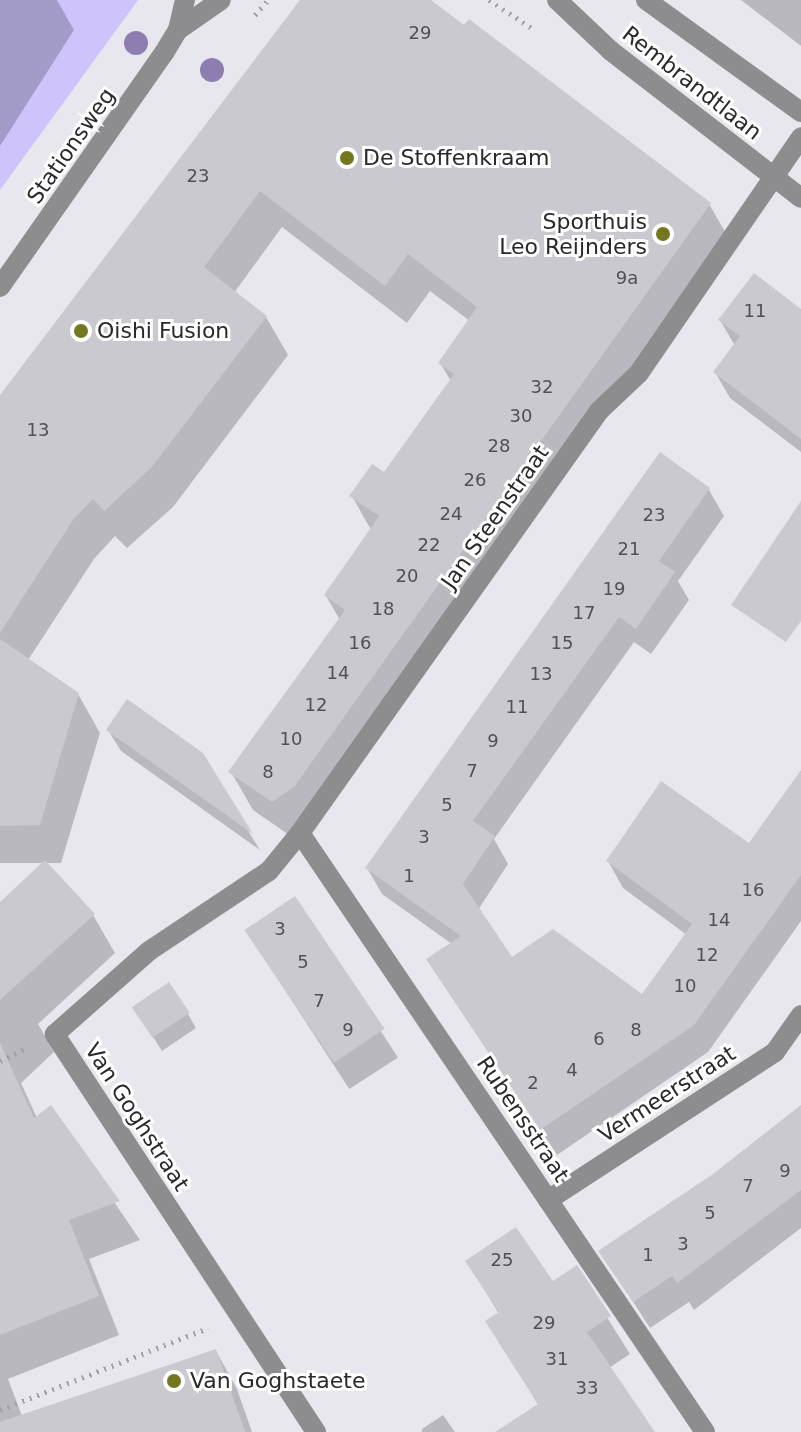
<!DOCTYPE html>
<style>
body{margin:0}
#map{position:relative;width:801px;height:1432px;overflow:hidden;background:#e8e7ee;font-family:"DejaVu Sans",sans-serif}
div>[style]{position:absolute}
.green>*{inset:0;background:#cec4fb}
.shadow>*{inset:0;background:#0003;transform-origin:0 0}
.building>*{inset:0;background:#c9c9cf;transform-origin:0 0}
.path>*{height:5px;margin-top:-2.5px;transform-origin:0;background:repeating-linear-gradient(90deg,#a3a2a7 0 2px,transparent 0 8px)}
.minor>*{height:20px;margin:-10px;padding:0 10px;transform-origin:10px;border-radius:10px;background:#8d8d90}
.trees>*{width:24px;height:24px;margin:-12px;border-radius:50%;background:#8d7db0}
.dots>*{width:22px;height:22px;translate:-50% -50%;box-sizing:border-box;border:4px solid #fff;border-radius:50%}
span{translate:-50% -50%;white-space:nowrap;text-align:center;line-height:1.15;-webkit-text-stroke:6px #fff;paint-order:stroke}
.number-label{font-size:18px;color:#515054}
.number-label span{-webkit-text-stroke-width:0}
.street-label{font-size:22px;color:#29282b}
.poi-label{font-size:22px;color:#29282b}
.left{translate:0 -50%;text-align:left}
.right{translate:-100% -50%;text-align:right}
</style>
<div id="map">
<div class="green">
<div style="clip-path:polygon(0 0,138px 0,0 190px)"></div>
</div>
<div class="shadow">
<div style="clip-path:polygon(0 0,57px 0,74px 30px,0 146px)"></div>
<div style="clip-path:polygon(302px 0,428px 0,709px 204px,731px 242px,295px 839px,253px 810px,231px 772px,340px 620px,326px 596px,371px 530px,352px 496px,384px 475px,451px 381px,440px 363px,470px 321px,430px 291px,407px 323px,282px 227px,234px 293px,266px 317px,288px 355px,173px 507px,127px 548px,115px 536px,94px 559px,28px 660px,78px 694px,100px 733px,61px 863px,45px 863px,93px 915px,115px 953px,38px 1024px,54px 1052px,21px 1083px,37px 1118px,50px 1108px,140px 1240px,89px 1259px,119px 1335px,8px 1379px,22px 1416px,216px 1351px,237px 1389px,252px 1432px,0 1432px,0 905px,45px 863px,0 863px,0 430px)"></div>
<div style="clip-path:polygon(741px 0,801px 0,801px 46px)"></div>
<div style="clip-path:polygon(801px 311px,801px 452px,730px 398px,715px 372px,735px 346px,720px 320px)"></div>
<div style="clip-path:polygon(661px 455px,709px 490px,724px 516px,678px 581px,689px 600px,651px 654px,634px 642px,494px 839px,508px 864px,478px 910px,512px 959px,642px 997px,687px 935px,623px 888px,608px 861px,749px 845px,801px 773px,801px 921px,708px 1052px,557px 1155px,429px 960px,452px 944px,382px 894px,367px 868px)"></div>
<div style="clip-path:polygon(108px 730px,201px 754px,260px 850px,121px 751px)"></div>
<div style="left:295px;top:899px;width:189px;height:58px;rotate:57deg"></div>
<div style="clip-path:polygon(188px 1014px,196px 1028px,162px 1051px,143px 1021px)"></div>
<div style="clip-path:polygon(801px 1106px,801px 1228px,694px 1310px,689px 1302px,650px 1328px,601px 1252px,715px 1176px)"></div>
<div style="clip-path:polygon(468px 1262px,552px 1284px,576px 1268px,630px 1354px,609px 1368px,652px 1432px,498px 1432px,539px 1406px,487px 1322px,499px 1314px)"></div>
<div style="clip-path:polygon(443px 1415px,455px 1432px,422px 1432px,422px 1429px)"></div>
</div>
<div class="building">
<div style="clip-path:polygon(300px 0,431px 0,464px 25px,469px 19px,711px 203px,294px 787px,272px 802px,228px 772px,345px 610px,324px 595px,379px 516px,349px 496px,372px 464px,384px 472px,454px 374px,438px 363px,477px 307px,408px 254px,385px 286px,260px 191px,204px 267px,267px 316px,151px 468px,104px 511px,93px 499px,73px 520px,0 633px,0 395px)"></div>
<div style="clip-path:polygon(754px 273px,801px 309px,801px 439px,713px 372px,740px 336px,718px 320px)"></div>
<div style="clip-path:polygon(660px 452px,710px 488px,659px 561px,675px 572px,636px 629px,619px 617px,473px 821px,495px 836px,463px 884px,512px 957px,553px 929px,642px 994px,692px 924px,606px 861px,661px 781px,749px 843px,801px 770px,801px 875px,694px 1025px,540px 1130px,426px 959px,461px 936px,365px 868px)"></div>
<div style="clip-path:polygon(801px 501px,801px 621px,786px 642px,731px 605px)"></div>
<div style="clip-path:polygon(0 639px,79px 693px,40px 825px,0 826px)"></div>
<div style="clip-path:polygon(127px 699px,203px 753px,253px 834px,106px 730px)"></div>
<div style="clip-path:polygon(45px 860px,95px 914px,0 1000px,0 902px)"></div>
<div style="left:295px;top:896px;width:160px;height:61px;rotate:56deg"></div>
<div style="left:169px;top:982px;width:37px;height:45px;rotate:56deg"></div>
<div style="clip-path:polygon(0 1043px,34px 1118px,51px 1105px,120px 1201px,69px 1220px,99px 1296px,0 1335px)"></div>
<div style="clip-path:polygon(801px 1105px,801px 1190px,677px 1283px,672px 1276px,633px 1302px,598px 1251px,713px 1174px)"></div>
<div style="clip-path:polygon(516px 1227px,553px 1281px,577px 1265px,611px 1316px,587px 1332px,655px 1432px,495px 1432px,538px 1404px,485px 1321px,499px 1312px,465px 1261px)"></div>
<div style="clip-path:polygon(216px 1349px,245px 1432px,0 1432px,0 1422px)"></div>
</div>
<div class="path">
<div style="left:489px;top:0;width:51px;rotate:33.1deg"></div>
<div style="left:255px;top:15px;width:20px;rotate:-49deg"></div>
<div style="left:0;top:1061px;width:27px;rotate:-27deg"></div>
<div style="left:0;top:1410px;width:224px;rotate:-21.5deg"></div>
</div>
<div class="minor">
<div style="left:557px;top:0;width:74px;rotate:43.4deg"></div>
<div style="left:611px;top:51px;width:240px;rotate:37.7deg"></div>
<div style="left:646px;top:0;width:191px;rotate:35.9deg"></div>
<div style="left:178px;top:30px;width:52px;rotate:-34.9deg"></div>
<div style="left:0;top:287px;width:286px;rotate:-55deg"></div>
<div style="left:164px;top:53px;width:27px;rotate:-59deg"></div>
<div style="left:178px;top:30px;width:31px;rotate:-77deg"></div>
<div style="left:300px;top:833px;width:723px;rotate:55.94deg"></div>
<div style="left:548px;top:1200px;width:271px;rotate:-33.1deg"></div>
<div style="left:775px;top:1052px;width:45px;rotate:-54.9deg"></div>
<div style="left:316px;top:1432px;width:476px;rotate:-123.3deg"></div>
<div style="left:55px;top:1034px;width:125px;rotate:-41.4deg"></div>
<div style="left:149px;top:951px;width:144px;rotate:-33.7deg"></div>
<div style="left:269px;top:871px;width:49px;rotate:-50.8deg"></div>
<div style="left:300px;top:833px;width:517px;rotate:-54.68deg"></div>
<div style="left:599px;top:411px;width:55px;rotate:-43.5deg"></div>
<div style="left:639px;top:373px;width:286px;rotate:-55.5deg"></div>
</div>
<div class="trees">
<div style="left:136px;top:43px"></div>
<div style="left:212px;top:70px"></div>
</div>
<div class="dots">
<div style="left:347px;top:158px;background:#727720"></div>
<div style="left:663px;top:234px;background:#727720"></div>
<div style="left:81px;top:331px;background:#727720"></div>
<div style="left:174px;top:1381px;background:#727720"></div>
</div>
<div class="number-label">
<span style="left:420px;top:33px">29</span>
<span style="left:198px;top:176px">23</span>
<span style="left:627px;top:278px">9a</span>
<span style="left:755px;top:311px">11</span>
<span style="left:542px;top:387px">32</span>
<span style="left:521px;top:416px">30</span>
<span style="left:38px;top:430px">13</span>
<span style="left:499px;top:446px">28</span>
<span style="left:475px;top:480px">26</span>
<span style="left:451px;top:514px">24</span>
<span style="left:654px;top:515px">23</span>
<span style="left:429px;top:545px">22</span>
<span style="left:629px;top:549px">21</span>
<span style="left:407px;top:576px">20</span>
<span style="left:614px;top:589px">19</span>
<span style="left:383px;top:609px">18</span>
<span style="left:584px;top:613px">17</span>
<span style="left:360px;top:643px">16</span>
<span style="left:562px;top:643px">15</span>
<span style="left:338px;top:673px">14</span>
<span style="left:541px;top:674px">13</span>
<span style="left:316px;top:705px">12</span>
<span style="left:517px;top:707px">11</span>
<span style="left:291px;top:739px">10</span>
<span style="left:493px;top:741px">9</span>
<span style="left:472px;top:771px">7</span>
<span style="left:268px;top:772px">8</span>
<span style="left:447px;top:805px">5</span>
<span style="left:424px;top:837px">3</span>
<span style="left:409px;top:876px">1</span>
<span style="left:753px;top:890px">16</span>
<span style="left:719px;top:920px">14</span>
<span style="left:280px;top:929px">3</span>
<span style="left:707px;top:955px">12</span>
<span style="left:303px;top:962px">5</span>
<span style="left:685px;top:986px">10</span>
<span style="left:319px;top:1001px">7</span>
<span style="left:348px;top:1030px">9</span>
<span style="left:636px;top:1030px">8</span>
<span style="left:599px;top:1039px">6</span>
<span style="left:572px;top:1070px">4</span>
<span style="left:533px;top:1083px">2</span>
<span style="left:785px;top:1171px">9</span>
<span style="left:748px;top:1186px">7</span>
<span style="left:710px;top:1213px">5</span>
<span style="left:683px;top:1244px">3</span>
<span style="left:648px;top:1255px">1</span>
<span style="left:502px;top:1260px">25</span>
<span style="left:544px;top:1323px">29</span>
<span style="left:557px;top:1359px">31</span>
<span style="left:587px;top:1388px">33</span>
</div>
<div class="street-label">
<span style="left:692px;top:83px;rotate:38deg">Rembrandtlaan</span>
<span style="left:71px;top:146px;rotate:-55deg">Stationsweg</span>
<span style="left:495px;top:517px;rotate:-55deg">Jan Steenstraat</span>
<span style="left:667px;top:1094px;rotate:-33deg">Vermeerstraat</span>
<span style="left:137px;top:1117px;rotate:57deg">Van Goghstraat</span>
<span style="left:523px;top:1119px;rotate:56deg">Rubensstraat</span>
</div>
<div class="poi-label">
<span class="left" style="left:363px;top:158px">De Stoffenkraam</span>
<span class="right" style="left:647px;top:234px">Sporthuis<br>Leo Reijnders</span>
<span class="left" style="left:97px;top:331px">Oishi Fusion</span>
<span class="left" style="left:190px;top:1381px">Van Goghstaete</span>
</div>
</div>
